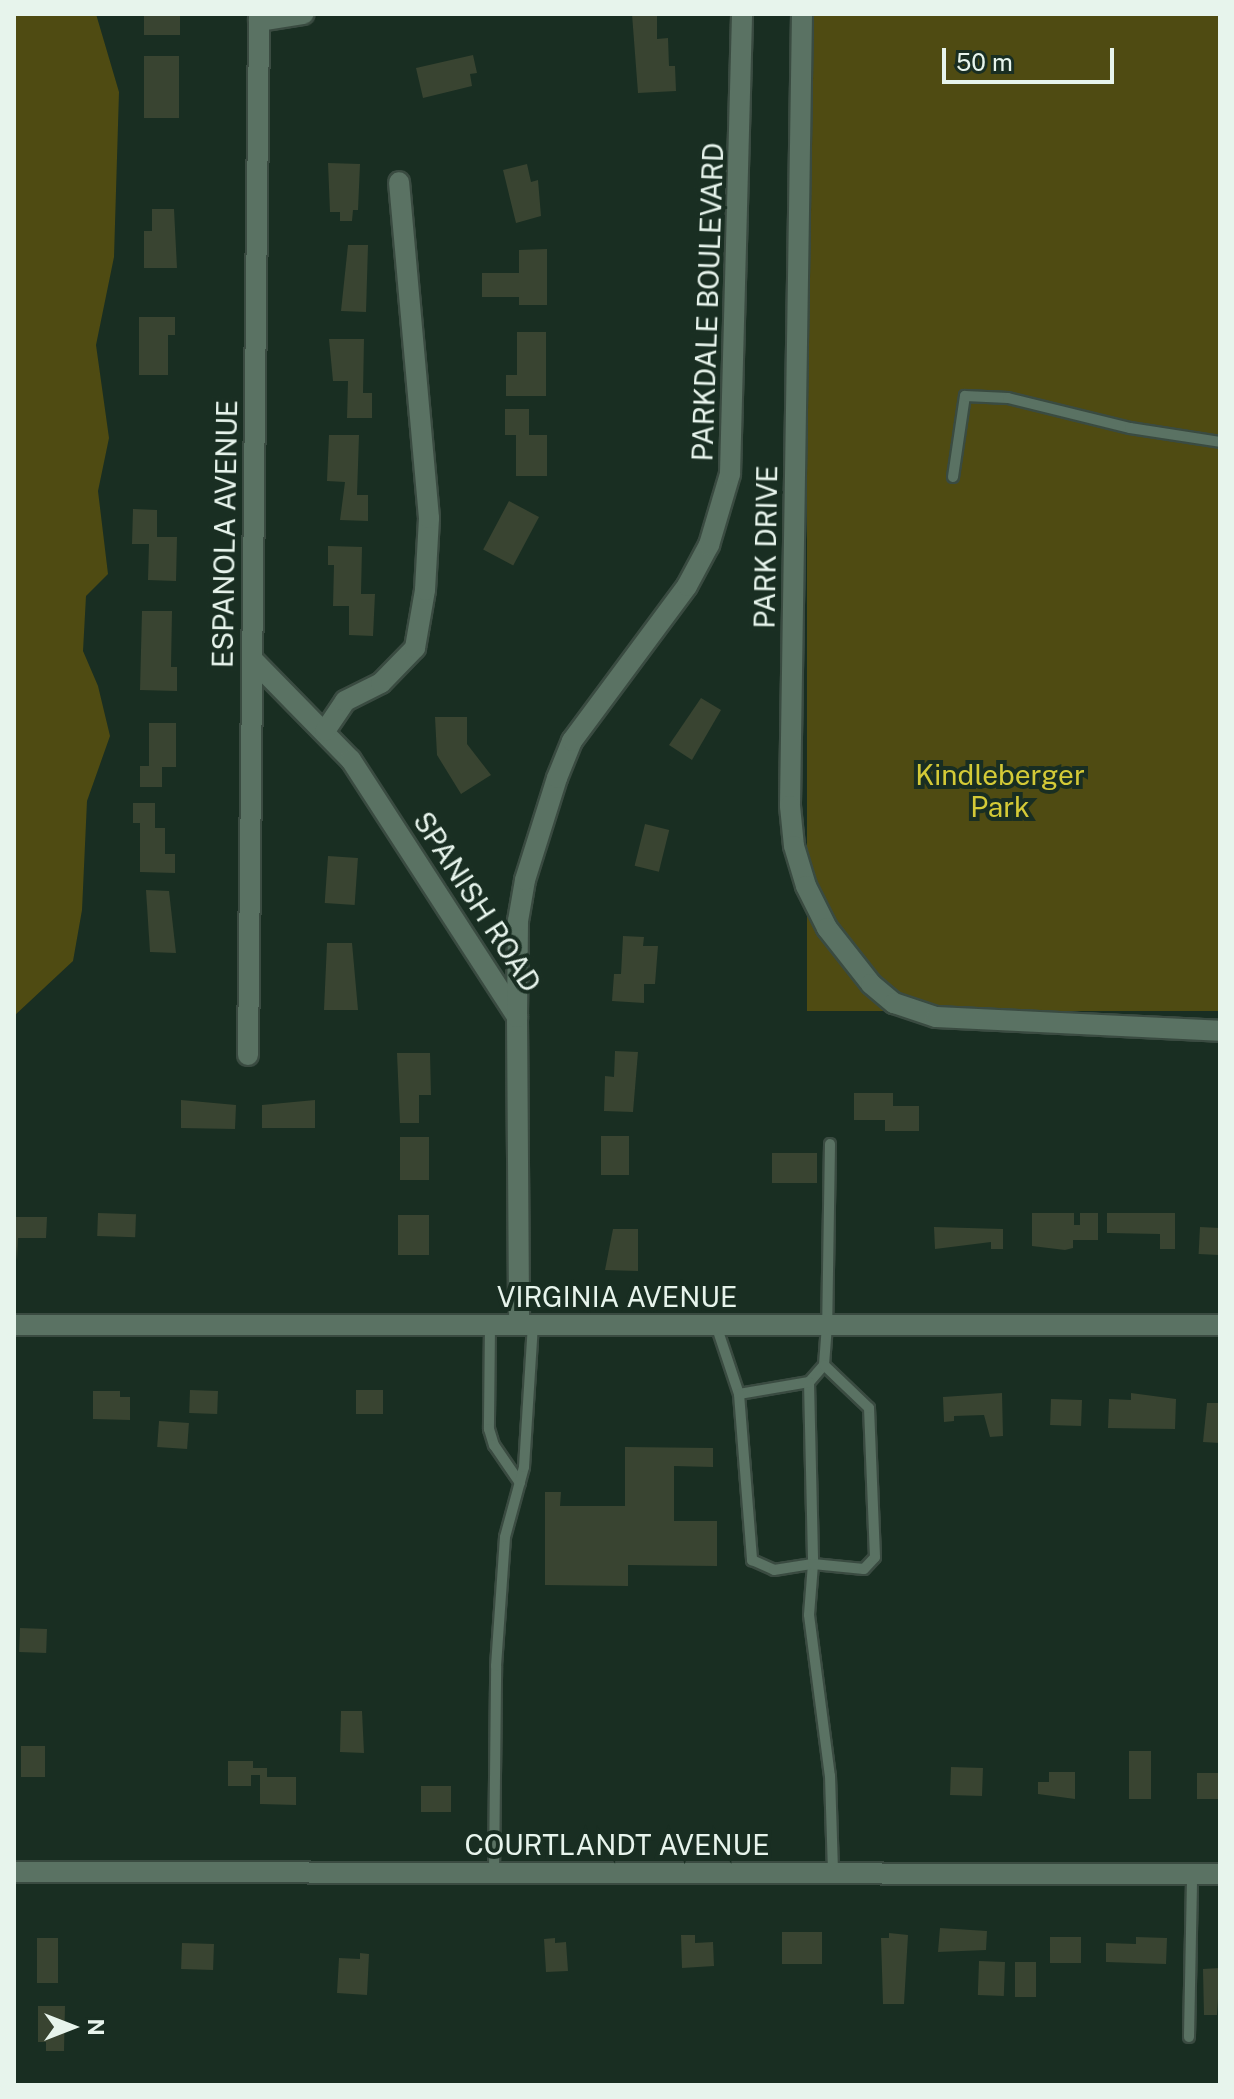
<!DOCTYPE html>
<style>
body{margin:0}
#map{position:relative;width:1234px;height:2099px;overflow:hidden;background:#192e22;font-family:"Public Sans",sans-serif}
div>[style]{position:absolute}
.green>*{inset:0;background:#4f4b12;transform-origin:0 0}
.building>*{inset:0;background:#394431;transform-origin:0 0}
.roads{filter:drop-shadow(2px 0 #3a4b41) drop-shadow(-2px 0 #3a4b41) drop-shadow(0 2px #3a4b41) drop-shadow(0 -2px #3a4b41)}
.lane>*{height:10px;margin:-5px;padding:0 5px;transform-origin:5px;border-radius:5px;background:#5a7263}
.street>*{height:20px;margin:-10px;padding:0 10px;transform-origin:10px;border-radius:10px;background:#5a7263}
span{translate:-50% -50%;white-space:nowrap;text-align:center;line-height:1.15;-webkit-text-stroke:8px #192e22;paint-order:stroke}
.street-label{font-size:28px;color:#e7f4ec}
.park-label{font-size:28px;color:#d4ca37}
.frame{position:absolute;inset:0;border:16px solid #e7f4ec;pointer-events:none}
.north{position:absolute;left:32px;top:1987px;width:80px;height:80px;-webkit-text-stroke:6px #192e22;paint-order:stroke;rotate:90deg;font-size:22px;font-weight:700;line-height:32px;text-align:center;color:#e7f4ec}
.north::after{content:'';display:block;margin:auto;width:28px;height:36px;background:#e7f4ec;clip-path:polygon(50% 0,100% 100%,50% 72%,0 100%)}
.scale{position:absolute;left:942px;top:48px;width:172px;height:36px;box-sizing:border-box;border:4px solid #e7f4ec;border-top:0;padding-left:10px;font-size:24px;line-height:28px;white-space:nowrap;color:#e7f4ec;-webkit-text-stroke:6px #192e22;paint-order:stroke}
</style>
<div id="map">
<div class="green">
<div style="clip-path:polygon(14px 14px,96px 14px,119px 92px,114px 257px,96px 345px,109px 438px,98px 491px,108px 574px,86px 596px,83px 651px,98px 686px,110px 736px,87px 801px,82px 910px,73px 961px,14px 1016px)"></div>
<div style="left:807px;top:14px;width:413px;height:997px"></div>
</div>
<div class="building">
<div style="left:144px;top:14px;width:36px;height:21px"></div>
<div style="clip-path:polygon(632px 14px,657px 14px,657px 39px,668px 38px,669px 66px,675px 66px,676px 91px,638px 93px)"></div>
<div style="clip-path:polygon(473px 55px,477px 73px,470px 74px,472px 86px,423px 98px,416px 68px)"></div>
<div style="left:144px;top:56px;width:35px;height:62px"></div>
<div style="clip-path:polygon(328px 163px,360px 164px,358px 210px,353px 210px,352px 221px,340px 221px,340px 212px,330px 212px)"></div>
<div style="clip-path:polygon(527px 164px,531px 182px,538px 180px,541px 216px,516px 223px,503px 170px)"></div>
<div style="clip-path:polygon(152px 209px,174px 209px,177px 268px,144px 268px,144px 231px,152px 231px)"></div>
<div style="clip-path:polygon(348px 245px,368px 245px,366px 312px,341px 311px)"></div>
<div style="clip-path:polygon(547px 249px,547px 305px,519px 305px,519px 297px,482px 297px,482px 273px,519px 273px,519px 250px)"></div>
<div style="clip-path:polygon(139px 317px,175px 317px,175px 335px,168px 335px,168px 375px,139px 375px)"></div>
<div style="clip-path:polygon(517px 332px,546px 332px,546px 396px,506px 396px,506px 375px,517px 375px)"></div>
<div style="clip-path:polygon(329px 339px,364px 339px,363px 393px,372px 393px,372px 418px,347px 418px,348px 381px,333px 381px)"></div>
<div style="clip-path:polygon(505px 409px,529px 409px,529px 435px,547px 435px,547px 476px,516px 476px,516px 435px,505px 435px)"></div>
<div style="clip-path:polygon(329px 435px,359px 435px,357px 495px,368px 495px,368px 521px,340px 520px,345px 482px,327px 481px)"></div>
<div style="left:509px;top:501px;width:34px;height:55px;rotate:28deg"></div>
<div style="clip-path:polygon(133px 509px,157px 510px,157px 537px,177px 537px,176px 581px,148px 580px,149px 544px,132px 544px)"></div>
<div style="clip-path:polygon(328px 546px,362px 547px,361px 594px,375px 594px,373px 636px,349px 635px,349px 606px,333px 606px,334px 565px,328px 565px)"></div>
<div style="clip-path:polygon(142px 611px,172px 611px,171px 667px,177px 667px,177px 691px,140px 690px)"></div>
<div style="clip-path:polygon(701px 698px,721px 710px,692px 760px,669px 745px)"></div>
<div style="clip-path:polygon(435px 717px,467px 717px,467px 744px,491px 775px,461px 794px,437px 755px)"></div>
<div style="clip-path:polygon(149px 723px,176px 723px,176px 767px,162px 767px,162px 787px,140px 787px,140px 766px,149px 766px)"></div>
<div style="clip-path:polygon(133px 803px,155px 803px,155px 828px,165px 828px,165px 854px,175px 854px,175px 873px,140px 872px,140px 823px,133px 823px)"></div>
<div style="left:645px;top:824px;width:25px;height:43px;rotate:14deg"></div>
<div style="left:328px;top:856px;width:30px;height:47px;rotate:4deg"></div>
<div style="clip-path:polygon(146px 890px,169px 891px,176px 953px,150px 952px)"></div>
<div style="clip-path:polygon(623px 936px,644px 937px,643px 946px,658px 946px,655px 984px,644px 984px,644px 1003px,612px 1001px,614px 974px,621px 974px)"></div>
<div style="clip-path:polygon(327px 943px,352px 943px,358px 1010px,324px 1010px)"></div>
<div style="clip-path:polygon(615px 1051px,638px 1052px,633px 1112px,604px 1111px,605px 1076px,614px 1077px)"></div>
<div style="clip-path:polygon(397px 1053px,430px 1053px,431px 1095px,419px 1095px,419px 1123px,400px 1123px)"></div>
<div style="clip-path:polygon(854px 1093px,893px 1093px,893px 1106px,919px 1106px,919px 1131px,885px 1131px,885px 1120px,854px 1120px)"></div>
<div style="clip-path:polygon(181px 1100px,236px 1105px,235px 1129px,181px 1128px)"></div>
<div style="clip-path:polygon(315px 1100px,315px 1128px,262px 1128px,262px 1105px)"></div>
<div style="left:601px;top:1136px;width:28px;height:39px"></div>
<div style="left:400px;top:1137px;width:29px;height:43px"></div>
<div style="left:772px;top:1153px;width:45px;height:30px"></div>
<div style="left:98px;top:1213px;width:38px;height:23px;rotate:2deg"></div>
<div style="clip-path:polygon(1032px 1213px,1074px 1213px,1074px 1225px,1080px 1225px,1080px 1213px,1098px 1213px,1098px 1240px,1073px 1240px,1073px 1248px,1065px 1250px,1032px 1246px)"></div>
<div style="clip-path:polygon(1107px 1213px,1175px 1213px,1175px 1249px,1160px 1249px,1160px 1234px,1107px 1233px)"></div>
<div style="left:398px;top:1215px;width:31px;height:40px"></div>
<div style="clip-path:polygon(14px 1217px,47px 1217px,46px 1238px,18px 1238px,17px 1261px)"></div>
<div style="clip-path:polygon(934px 1227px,1003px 1229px,1003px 1249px,991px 1249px,991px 1242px,935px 1249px)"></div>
<div style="left:1200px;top:1227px;width:20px;height:27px;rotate:3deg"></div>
<div style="clip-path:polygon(613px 1229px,638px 1229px,638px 1271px,605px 1270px)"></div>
<div style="left:190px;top:1390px;width:28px;height:23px;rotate:2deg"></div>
<div style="left:356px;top:1390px;width:27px;height:24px"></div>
<div style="clip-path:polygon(93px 1391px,120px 1391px,120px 1397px,130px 1397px,130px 1420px,93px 1419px)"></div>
<div style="clip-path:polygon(1002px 1393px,1003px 1436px,990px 1437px,984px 1415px,954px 1416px,954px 1421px,944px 1422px,943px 1397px)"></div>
<div style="clip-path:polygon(1131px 1393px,1176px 1399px,1175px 1429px,1108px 1428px,1109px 1399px,1131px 1400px)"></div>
<div style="left:1051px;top:1399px;width:31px;height:26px;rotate:2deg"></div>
<div style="clip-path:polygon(1207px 1403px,1220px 1403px,1220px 1443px,1203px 1442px)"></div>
<div style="left:159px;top:1421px;width:30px;height:26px;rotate:4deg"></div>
<div style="clip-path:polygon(625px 1447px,713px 1448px,713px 1467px,674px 1466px,674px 1521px,717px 1521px,717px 1566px,628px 1565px,628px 1586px,545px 1585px,545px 1492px,561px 1492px,560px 1506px,625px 1506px)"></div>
<div style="left:20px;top:1628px;width:27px;height:24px;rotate:2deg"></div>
<div style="clip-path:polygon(341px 1711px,362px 1711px,364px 1753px,340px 1752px)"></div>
<div style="left:21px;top:1746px;width:24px;height:31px"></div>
<div style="left:1129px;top:1751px;width:22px;height:48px"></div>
<div style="clip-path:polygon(228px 1761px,253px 1761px,253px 1768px,267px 1768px,267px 1777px,296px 1777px,296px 1805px,260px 1804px,260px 1775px,251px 1775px,251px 1786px,228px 1786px)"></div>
<div style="left:951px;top:1767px;width:32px;height:28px;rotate:2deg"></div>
<div style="clip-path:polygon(1049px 1772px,1075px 1772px,1075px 1799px,1038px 1794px,1038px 1782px,1049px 1782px)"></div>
<div style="left:1220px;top:1773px;width:26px;height:23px;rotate:90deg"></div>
<div style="left:421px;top:1786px;width:30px;height:26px"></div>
<div style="clip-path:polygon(940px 1928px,987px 1931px,986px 1950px,938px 1952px)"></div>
<div style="left:782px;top:1932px;width:40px;height:32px"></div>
<div style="clip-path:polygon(889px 1933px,908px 1935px,904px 2004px,883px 2004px,881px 1938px,889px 1938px)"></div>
<div style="clip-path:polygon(681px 1935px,695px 1935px,695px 1943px,713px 1942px,714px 1966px,682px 1968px)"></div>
<div style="left:1050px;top:1937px;width:31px;height:26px"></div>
<div style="clip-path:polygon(1136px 1937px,1167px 1938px,1166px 1964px,1106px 1962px,1106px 1943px,1136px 1944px)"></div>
<div style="left:37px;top:1938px;width:21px;height:45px"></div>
<div style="clip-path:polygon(555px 1938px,555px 1943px,566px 1942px,568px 1971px,546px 1972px,544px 1939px)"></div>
<div style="left:182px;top:1943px;width:32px;height:26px;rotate:2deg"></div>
<div style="clip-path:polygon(360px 1953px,369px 1954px,367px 1995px,337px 1993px,339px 1958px,360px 1959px)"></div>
<div style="left:979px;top:1961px;width:26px;height:34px;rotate:2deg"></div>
<div style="left:1015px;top:1962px;width:21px;height:35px"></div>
<div style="clip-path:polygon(1220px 1968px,1217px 2015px,1204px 2015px,1203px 1969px)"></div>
<div style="clip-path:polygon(38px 2006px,65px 2006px,64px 2051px,46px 2051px,46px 2042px,38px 2042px)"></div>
</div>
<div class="roads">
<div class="lane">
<div style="left:953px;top:477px;width:82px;rotate:-81.6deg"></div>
<div style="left:965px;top:396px;width:43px;rotate:2.7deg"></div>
<div style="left:1008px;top:398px;width:126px;rotate:13.8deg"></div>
<div style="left:1130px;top:428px;width:91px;rotate:8.8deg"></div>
<div style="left:830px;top:1144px;width:181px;rotate:90.9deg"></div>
<div style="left:827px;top:1325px;width:40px;rotate:94.3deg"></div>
<div style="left:824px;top:1365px;width:23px;rotate:131deg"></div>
<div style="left:809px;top:1382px;width:182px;rotate:88.7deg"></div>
<div style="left:813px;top:1564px;width:51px;rotate:94.5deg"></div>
<div style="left:809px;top:1615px;width:162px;rotate:82.6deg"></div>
<div style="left:830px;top:1776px;width:97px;rotate:88.2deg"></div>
<div style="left:490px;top:1325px;width:104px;rotate:90.6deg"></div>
<div style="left:489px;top:1429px;width:17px;rotate:73deg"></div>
<div style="left:494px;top:1445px;width:46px;rotate:55.6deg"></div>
<div style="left:716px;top:1325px;width:73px;rotate:71.6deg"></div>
<div style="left:809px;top:1382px;width:71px;rotate:170.3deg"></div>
<div style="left:739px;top:1394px;width:167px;rotate:85.5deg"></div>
<div style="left:752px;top:1560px;width:24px;rotate:24deg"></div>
<div style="left:774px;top:1570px;width:39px;rotate:-9deg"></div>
<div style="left:813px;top:1564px;width:51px;rotate:5.6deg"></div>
<div style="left:864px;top:1569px;width:16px;rotate:-47deg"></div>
<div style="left:875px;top:1557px;width:149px;rotate:-92.3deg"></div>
<div style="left:869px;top:1408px;width:62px;rotate:-136.3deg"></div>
<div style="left:494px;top:1873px;width:207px;rotate:-89.4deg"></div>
<div style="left:496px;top:1666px;width:129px;rotate:-86deg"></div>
<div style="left:505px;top:1537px;width:73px;rotate:-74.8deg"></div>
<div style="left:524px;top:1467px;width:142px;rotate:-86.4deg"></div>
<div style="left:1189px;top:2037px;width:163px;rotate:-88.9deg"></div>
</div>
<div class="street">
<div style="left:802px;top:14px;width:792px;rotate:90.87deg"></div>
<div style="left:790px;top:806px;width:40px;rotate:84.3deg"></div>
<div style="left:794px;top:846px;width:42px;rotate:73.3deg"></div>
<div style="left:806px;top:886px;width:47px;rotate:63.4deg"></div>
<div style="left:827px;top:928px;width:71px;rotate:51.8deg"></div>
<div style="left:871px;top:984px;width:30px;rotate:40deg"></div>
<div style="left:894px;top:1003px;width:44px;rotate:18.4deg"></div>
<div style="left:936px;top:1017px;width:284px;rotate:2.8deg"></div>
<div style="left:259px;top:21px;width:45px;rotate:-9deg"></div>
<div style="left:252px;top:659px;width:141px;rotate:45.6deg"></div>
<div style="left:351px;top:760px;width:306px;rotate:57.1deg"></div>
<div style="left:517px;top:1017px;width:308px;rotate:89.6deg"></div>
<div style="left:325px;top:731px;width:36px;rotate:-56deg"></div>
<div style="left:345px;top:701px;width:40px;rotate:-26.6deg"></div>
<div style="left:381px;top:683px;width:49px;rotate:-45.8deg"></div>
<div style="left:415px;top:648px;width:59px;rotate:-80.2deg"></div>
<div style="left:425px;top:590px;width:72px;rotate:-86.8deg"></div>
<div style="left:429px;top:518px;width:337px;rotate:-95.1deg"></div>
<div style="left:517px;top:1017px;width:96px;rotate:-89.4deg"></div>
<div style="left:518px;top:921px;width:42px;rotate:-80.3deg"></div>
<div style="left:525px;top:880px;width:107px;rotate:-72.6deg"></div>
<div style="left:557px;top:778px;width:40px;rotate:-68deg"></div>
<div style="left:572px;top:741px;width:193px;rotate:-53.4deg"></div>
<div style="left:687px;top:586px;width:47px;rotate:-61.8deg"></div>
<div style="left:709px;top:545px;width:74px;rotate:-73.5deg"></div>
<div style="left:730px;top:474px;width:460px;rotate:-88.5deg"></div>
<div style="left:248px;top:1055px;width:1041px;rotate:-89.39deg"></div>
<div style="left:14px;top:1325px;width:1206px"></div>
<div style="left:14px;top:1872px;width:1206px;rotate:0.1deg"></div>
</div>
</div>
<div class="street-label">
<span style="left:708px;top:302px;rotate:-88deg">PARKDALE BOULEVARD</span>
<span style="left:225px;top:534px;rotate:-89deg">ESPANOLA AVENUE</span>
<span style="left:766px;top:547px;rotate:-89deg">PARK DRIVE</span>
<span style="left:477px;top:902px;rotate:57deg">SPANISH ROAD</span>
<span style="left:617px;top:1297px">VIRGINIA AVENUE</span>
<span style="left:617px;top:1845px">COURTLANDT AVENUE</span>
</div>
<div class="park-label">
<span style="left:1000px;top:791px">Kindleberger<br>Park</span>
</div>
<div class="frame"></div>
<div class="north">N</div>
<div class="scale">50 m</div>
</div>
